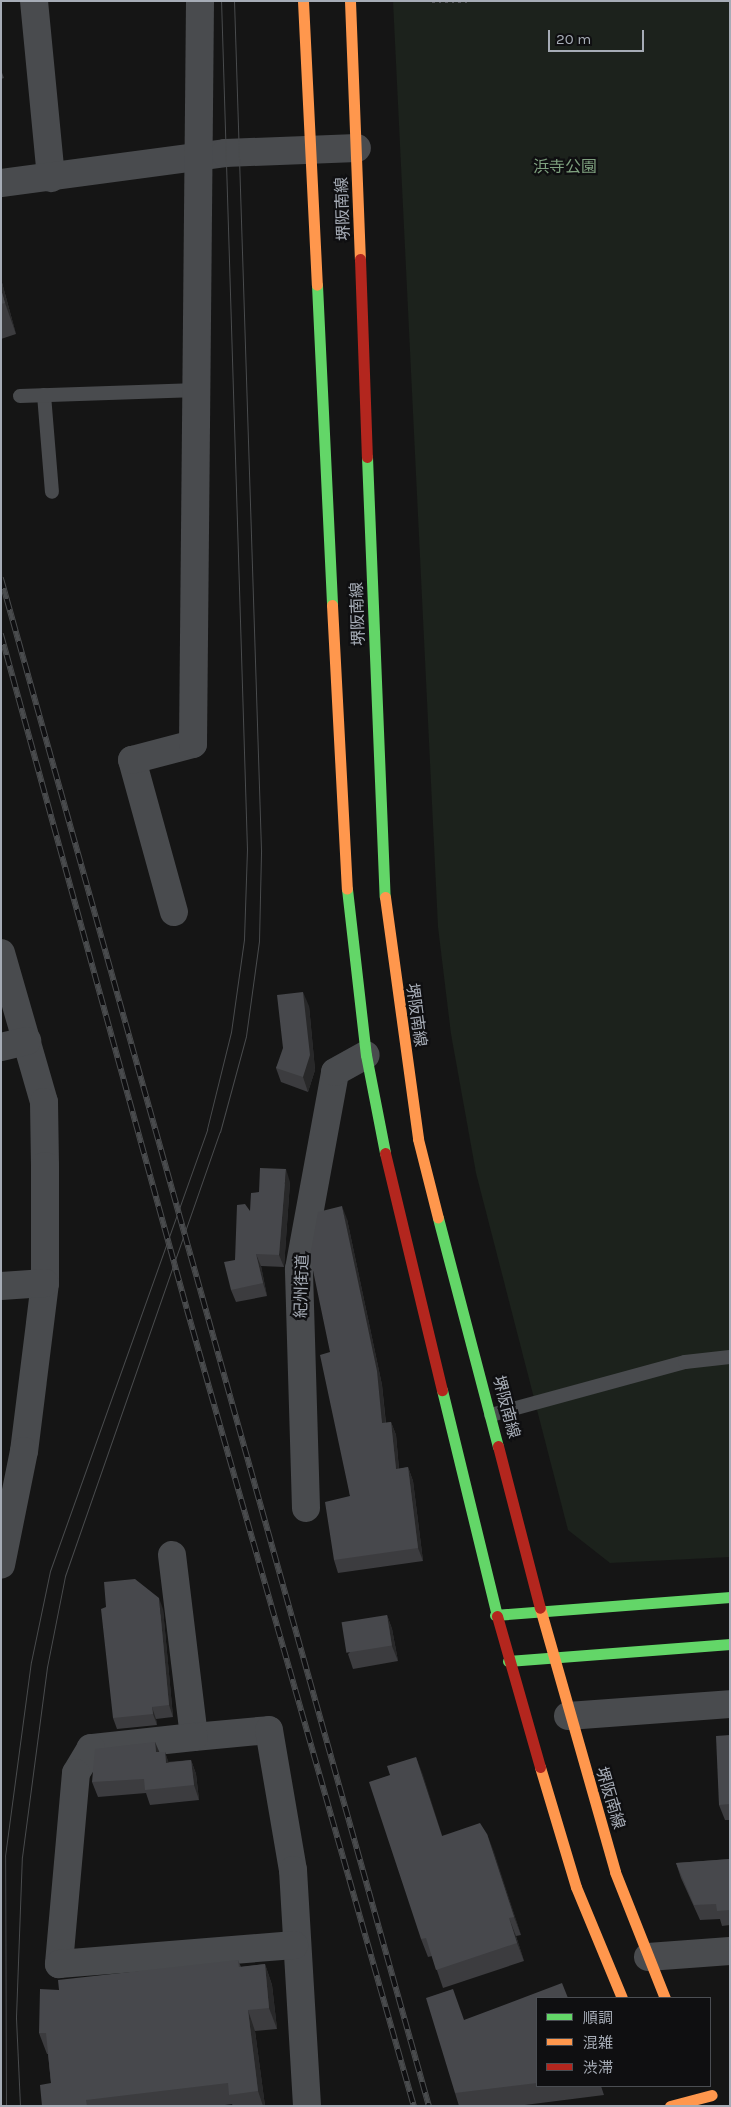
<!DOCTYPE html>
<meta charset="utf-8">
<style>
body{margin:0}
#map{position:relative;width:731px;height:2107px;overflow:hidden;background:#151515;font-family:Karla,"Noto Sans JP",sans-serif}
div>[style]{position:absolute}
.green>*{inset:0;background:#1c221c}
.path>*{height:3px;margin-top:-1.5px;transform-origin:0;background:repeating-linear-gradient(90deg,#4b4c50 0 2.5px,transparent 0 6.5px)}
.lane>*{height:14px;margin:-7px;padding:0 7px;transform-origin:7px;border-radius:7px;background:#494b4e}
.street>*{height:28px;margin:-14px;padding:0 14px;transform-origin:14px;border-radius:14px;background:#494b4e}
.fast>*{height:11px;margin:-5.5px;padding:0 5.5px;transform-origin:5.5px;border-radius:5.5px;background:#63d668}
.slow>*{height:11px;margin:-5.5px;padding:0 5.5px;transform-origin:5.5px;border-radius:5.5px;background:#ff974d}
.jam>*{height:11px;margin:-5.5px;padding:0 5.5px;transform-origin:5.5px;border-radius:5.5px;background:#b3261e}
.tram>*{height:1px;margin:-0.5px;padding:0 0.5px;transform-origin:0.5px;border-radius:0.5px;background:#494b4d}
.rail>*{height:5.5px;margin-top:-2.75px;transform-origin:0;background:repeating-linear-gradient(90deg,#0f0f11 0 11px,#494b4d 0 22px);box-sizing:border-box;border-block:1px solid #494b4d}
.wall>*{inset:0;background:#3c3c3f}
.shaded-wall>*{inset:0;background:#282829}
.building>*{inset:0;background:#47484c;transform-origin:0 0}
span{translate:-50% -50%;white-space:nowrap;text-align:center;line-height:1.15;-webkit-text-stroke:4.5px #0f0f11;paint-order:stroke}
.park-label{font-size:16px;color:#7ea07e}
.street-label{font-size:16px;color:#a6acb6}
.frame{position:absolute;inset:0;border:2px solid #a6acb6;pointer-events:none}
.legend{position:absolute;left:536px;top:1997px;width:175px;height:90px;box-sizing:border-box;background:#0f0f11;border:1px solid #4b4e53;margin:0;padding:6px 9px;list-style:none;font-size:15px;color:#a6acb6}
.legend li{display:flex;align-items:center;gap:10px;height:25px}
.legend b{width:25px;border:1px solid #4b4e53}
.scale{position:absolute;left:548px;top:30px;width:96px;height:22px;box-sizing:border-box;border:2px solid #a6acb6;border-top:0;padding-left:6px;font-size:15px;line-height:18px;white-space:nowrap;color:#a6acb6;-webkit-text-stroke:4px #0f0f11;paint-order:stroke}
</style>
<div id="map">
<div class="green">
<div style="clip-path:polygon(393px 1px,730px 1px,730px 1557px,610px 1563px,568px 1530px,476px 1173px,451px 1034px,438px 927px)"></div>
</div>
<div class="path">
<div style="left:432px;top:1px;width:36px"></div>
</div>
<div class="lane">
<div style="left:44px;top:395px;width:97px;rotate:85.3deg"></div>
<div style="left:20px;top:396px;width:178px;rotate:-1.9deg"></div>
<div style="left:491px;top:1415px;width:201px;rotate:-15.3deg"></div>
<div style="left:685px;top:1362px;width:45px;rotate:-6.3deg"></div>
</div>
<div class="street">
<div style="left:34px;top:1px;width:178px;rotate:84.5deg"></div>
<div style="left:1px;top:183px;width:226px;rotate:-7.6deg"></div>
<div style="left:225px;top:153px;width:132px;rotate:-2.2deg"></div>
<div style="left:174px;top:912px;width:158px;rotate:-105.4deg"></div>
<div style="left:132px;top:760px;width:63px;rotate:-14.7deg"></div>
<div style="left:193px;top:744px;width:743px;rotate:-89.46deg"></div>
<div style="left:1px;top:953px;width:155px;rotate:73.9deg"></div>
<div style="left:44px;top:1102px;width:64px;rotate:89.1deg"></div>
<div style="left:45px;top:1166px;width:117px;rotate:90deg"></div>
<div style="left:45px;top:1283px;width:169px;rotate:97.1deg"></div>
<div style="left:24px;top:1451px;width:116px;rotate:101.4deg"></div>
<div style="left:1px;top:1047px;width:27px;rotate:-13deg"></div>
<div style="left:1px;top:1286px;width:44px;rotate:-3.9deg"></div>
<div style="left:306px;top:1508px;width:239px;rotate:-91.7deg"></div>
<div style="left:299px;top:1269px;width:200px;rotate:-79.6deg"></div>
<div style="left:335px;top:1072px;width:35px;rotate:-29deg"></div>
<div style="left:172px;top:1555px;width:183px;rotate:83.1deg"></div>
<div style="left:194px;top:1737px;width:75px;rotate:-5.3deg"></div>
<div style="left:269px;top:1730px;width:142px;rotate:80.3deg"></div>
<div style="left:293px;top:1870px;width:236px;rotate:86.6deg"></div>
<div style="left:568px;top:1716px;width:162px;rotate:-4.2deg"></div>
<div style="left:194px;top:1737px;width:104px;rotate:173.9deg"></div>
<div style="left:91px;top:1748px;width:29px;rotate:121deg"></div>
<div style="left:76px;top:1773px;width:192px;rotate:95.1deg"></div>
<div style="left:59px;top:1964px;width:236px;rotate:-4.6deg"></div>
<div style="left:648px;top:1957px;width:82px;rotate:-4.2deg"></div>
</div>
<div class="fast">
<div style="left:317px;top:285px;width:320px;rotate:87.3deg"></div>
<div style="left:367px;top:457px;width:440px;rotate:87.7deg"></div>
<div style="left:347px;top:889px;width:167px;rotate:83.5deg"></div>
<div style="left:366px;top:1055px;width:100px;rotate:79deg"></div>
<div style="left:438px;top:1218px;width:236px;rotate:75.3deg"></div>
<div style="left:442px;top:1390px;width:233px;rotate:76.3deg"></div>
<div style="left:495px;top:1615px;width:236px;rotate:-4.4deg"></div>
<div style="left:508px;top:1661px;width:223px;rotate:-4.4deg"></div>
</div>
<div class="slow">
<div style="left:303px;top:1px;width:284px;rotate:87.2deg"></div>
<div style="left:350px;top:1px;width:258px;rotate:87.8deg"></div>
<div style="left:332px;top:605px;width:284px;rotate:87deg"></div>
<div style="left:385px;top:897px;width:244px;rotate:82.2deg"></div>
<div style="left:418px;top:1139px;width:81px;rotate:75.8deg"></div>
<div style="left:540px;top:1608px;width:274px;rotate:74.1deg"></div>
<div style="left:615px;top:1872px;width:136px;rotate:68.4deg"></div>
<div style="left:540px;top:1767px;width:125px;rotate:73.3deg"></div>
<div style="left:576px;top:1887px;width:120px;rotate:67.5deg"></div>
<div style="left:670px;top:2106px;width:43px;rotate:-14.7deg"></div>
</div>
<div class="jam">
<div style="left:360px;top:259px;width:198px;rotate:88deg"></div>
<div style="left:385px;top:1153px;width:244px;rotate:76.5deg"></div>
<div style="left:498px;top:1446px;width:167px;rotate:75.5deg"></div>
<div style="left:497px;top:1616px;width:157px;rotate:74.1deg"></div>
</div>
<div class="tram">
<div style="left:6px;top:2106px;width:250px;rotate:-90.2deg"></div>
<div style="left:5px;top:1856px;width:196px;rotate:-82.4deg"></div>
<div style="left:31px;top:1662px;width:93px;rotate:-78.2deg"></div>
<div style="left:50px;top:1571px;width:469px;rotate:-70.4deg"></div>
<div style="left:207px;top:1129px;width:100px;rotate:-76.1deg"></div>
<div style="left:231px;top:1032px;width:94px;rotate:-82deg"></div>
<div style="left:244px;top:939px;width:89px;rotate:-88.1deg"></div>
<div style="left:247px;top:850px;width:849px;rotate:-91.75deg"></div>
<div style="left:20px;top:2106px;width:89px;rotate:-92.6deg"></div>
<div style="left:16px;top:2017px;width:160px;rotate:-87.9deg"></div>
<div style="left:22px;top:1857px;width:192px;rotate:-82.5deg"></div>
<div style="left:47px;top:1667px;width:93px;rotate:-78.8deg"></div>
<div style="left:65px;top:1576px;width:470px;rotate:-70.8deg"></div>
<div style="left:220px;top:1132px;width:99px;rotate:-74.8deg"></div>
<div style="left:246px;top:1036px;width:96px;rotate:-82.2deg"></div>
<div style="left:259px;top:941px;width:91px;rotate:-88.7deg"></div>
<div style="left:261px;top:850px;width:849px;rotate:-91.82deg"></div>
</div>
<div class="rail">
<div style="left:1px;top:578px;width:1587px;rotate:74.35deg"></div>
<div style="left:1px;top:634px;width:700px;rotate:74.59deg"></div>
<div style="left:187px;top:1309px;width:829px;rotate:74.1deg"></div>
</div>
<div class="wall">
<div style="clip-path:polygon(1px 70px,4px 78px,1px 79px)"></div>
<div style="clip-path:polygon(1px 279px,16px 334px,1px 339px)"></div>
<div style="clip-path:polygon(309px 1006px,315px 1070px,308px 1092px,281px 1082px,276px 1068px)"></div>
<div style="clip-path:polygon(290px 1182px,284px 1267px,261px 1266px,267px 1296px,236px 1302px,231px 1290px,235px 1260px,250px 1211px,259px 1192px)"></div>
<div style="clip-path:polygon(347px 1219px,382px 1385px,386px 1423px,391px 1422px,396px 1435px,399px 1469px,408px 1467px,413px 1481px,423px 1561px,338px 1573px,334px 1560px,350px 1496px,330px 1352px)"></div>
<div style="clip-path:polygon(163px 1609px,173px 1717px,156px 1719px,157px 1725px,117px 1729px,113px 1718px)"></div>
<div style="clip-path:polygon(387px 1615px,392px 1629px,398px 1661px,353px 1669px,348px 1654px)"></div>
<div style="clip-path:polygon(730px 1735px,730px 1820px,725px 1820px,719px 1805px)"></div>
<div style="clip-path:polygon(155px 1742px,159px 1752px,165px 1752px,168px 1762px,191px 1760px,196px 1774px,199px 1800px,150px 1805px,146px 1793px,98px 1797px,92px 1782px)"></div>
<div style="clip-path:polygon(416px 1757px,442px 1836px,487px 1834px,521px 1935px,516px 1936px,524px 1961px,443px 1988px,432px 1956px,428px 1957px,421px 1939px)"></div>
<div style="clip-path:polygon(730px 1859px,730px 1925px,722px 1926px,720px 1919px,700px 1920px,681px 1878px,676px 1863px)"></div>
<div style="clip-path:polygon(238px 1960px,241px 1967px,265px 1964px,272px 1985px,277px 2029px,255px 2031px,265px 2106px,233px 2106px,232px 2104px,218px 2106px,42px 2106px,51px 2083px,48px 2054px,47px 2054px,39px 2033px)"></div>
<div style="clip-path:polygon(537px 1998px,537px 2086px,601px 2086px,604px 2095px,517px 2106px,459px 2106px,455px 2093px,465px 2020px)"></div>
</div>
<div class="shaded-wall">
<div style="clip-path:polygon(1px 279px,16px 334px,5px 303px,1px 289px)"></div>
<div style="clip-path:polygon(303px 992px,309px 1006px,315px 1070px,308px 1092px,303px 1077px)"></div>
<div style="clip-path:polygon(286px 1169px,290px 1182px,284px 1267px,279px 1255px)"></div>
<div style="clip-path:polygon(342px 1206px,347px 1219px,382px 1385px,387px 1437px,382px 1423px)"></div>
<div style="clip-path:polygon(256px 1254px,261px 1266px,267px 1296px,263px 1283px)"></div>
<div style="clip-path:polygon(391px 1422px,396px 1435px,400px 1482px,396px 1469px)"></div>
<div style="clip-path:polygon(408px 1467px,413px 1481px,423px 1561px,418px 1548px)"></div>
<div style="clip-path:polygon(159px 1598px,163px 1609px,173px 1717px,169px 1705px)"></div>
<div style="clip-path:polygon(387px 1615px,392px 1629px,398px 1661px,392px 1646px)"></div>
<div style="clip-path:polygon(152px 1707px,156px 1719px,157px 1725px,153px 1714px)"></div>
<div style="clip-path:polygon(155px 1742px,161px 1756px,156px 1752px)"></div>
<div style="clip-path:polygon(165px 1752px,170px 1766px,166px 1763px)"></div>
<div style="clip-path:polygon(416px 1757px,423px 1775px,448px 1854px,442px 1836px)"></div>
<div style="clip-path:polygon(191px 1760px,196px 1774px,199px 1800px,194px 1785px)"></div>
<div style="clip-path:polygon(487px 1834px,494px 1852px,521px 1935px,514px 1917px)"></div>
<div style="clip-path:polygon(509px 1918px,516px 1936px,524px 1961px,517px 1943px)"></div>
<div style="clip-path:polygon(265px 1964px,272px 1985px,277px 2029px,269px 2008px)"></div>
<div style="clip-path:polygon(248px 2010px,255px 2031px,265px 2106px,263px 2106px,258px 2091px)"></div>
</div>
<div class="building">
<div style="clip-path:polygon(1px 289px,5px 303px,1px 304px)"></div>
<div style="clip-path:polygon(303px 992px,310px 1055px,303px 1077px,276px 1068px,283px 1048px,277px 995px)"></div>
<div style="clip-path:polygon(260px 1168px,286px 1169px,279px 1255px,256px 1254px,263px 1283px,231px 1290px,224px 1262px,235px 1260px,237px 1205px,245px 1204px,250px 1211px,251px 1193px,259px 1192px)"></div>
<div style="clip-path:polygon(342px 1206px,377px 1371px,382px 1423px,391px 1422px,396px 1469px,408px 1467px,418px 1548px,334px 1560px,325px 1502px,350px 1496px,320px 1355px,330px 1352px,310px 1256px,318px 1212px)"></div>
<div style="clip-path:polygon(135px 1579px,159px 1598px,169px 1705px,152px 1707px,153px 1714px,113px 1718px,101px 1609px,106px 1607px,104px 1582px)"></div>
<div style="left:387px;top:1615px;width:31px;height:46px;rotate:81deg"></div>
<div style="clip-path:polygon(730px 1735px,730px 1804px,719px 1805px,716px 1736px)"></div>
<div style="clip-path:polygon(155px 1742px,156px 1752px,165px 1752px,166px 1763px,191px 1760px,194px 1785px,145px 1790px,144px 1779px,92px 1782px,95px 1749px)"></div>
<div style="clip-path:polygon(416px 1757px,442px 1836px,480px 1823px,487px 1834px,514px 1917px,509px 1918px,517px 1943px,436px 1970px,426px 1938px,421px 1939px,369px 1782px,390px 1775px,387px 1766px)"></div>
<div style="clip-path:polygon(730px 1859px,730px 1910px,717px 1911px,716px 1904px,694px 1905px,676px 1863px)"></div>
<div style="clip-path:polygon(238px 1960px,239px 1967px,265px 1964px,269px 2008px,248px 2010px,258px 2091px,229px 2095px,228px 2083px,86px 2100px,87px 2106px,42px 2106px,40px 2085px,51px 2083px,46px 2033px,39px 2033px,40px 1989px,59px 1990px,58px 1980px)"></div>
<div style="clip-path:polygon(562px 1983px,568px 1998px,537px 1998px,537px 2083px,455px 2093px,426px 1998px,453px 1989px,464px 2020px)"></div>
</div>
<div class="park-label">
<span style="left:565px;top:167px">浜寺公園</span>
</div>
<div class="street-label">
<span style="left:343px;top:209px;rotate:-92deg">堺阪南線</span>
<span style="left:358px;top:614px;rotate:-92deg">堺阪南線</span>
<span style="left:416px;top:1015px;rotate:82deg">堺阪南線</span>
<span style="left:302px;top:1286px;rotate:-88deg">紀州街道</span>
<span style="left:506px;top:1407px;rotate:75deg">堺阪南線</span>
<span style="left:610px;top:1798px;rotate:73deg">堺阪南線</span>
</div>
<div class="frame"></div>
<ul class="legend">
<li><b style="height:6px;background:#63d668"></b>順調</li>
<li><b style="height:6px;background:#ff974d"></b>混雑</li>
<li><b style="height:6px;background:#b3261e"></b>渋滞</li>
</ul>
<div class="scale">20 m</div>
</div>
